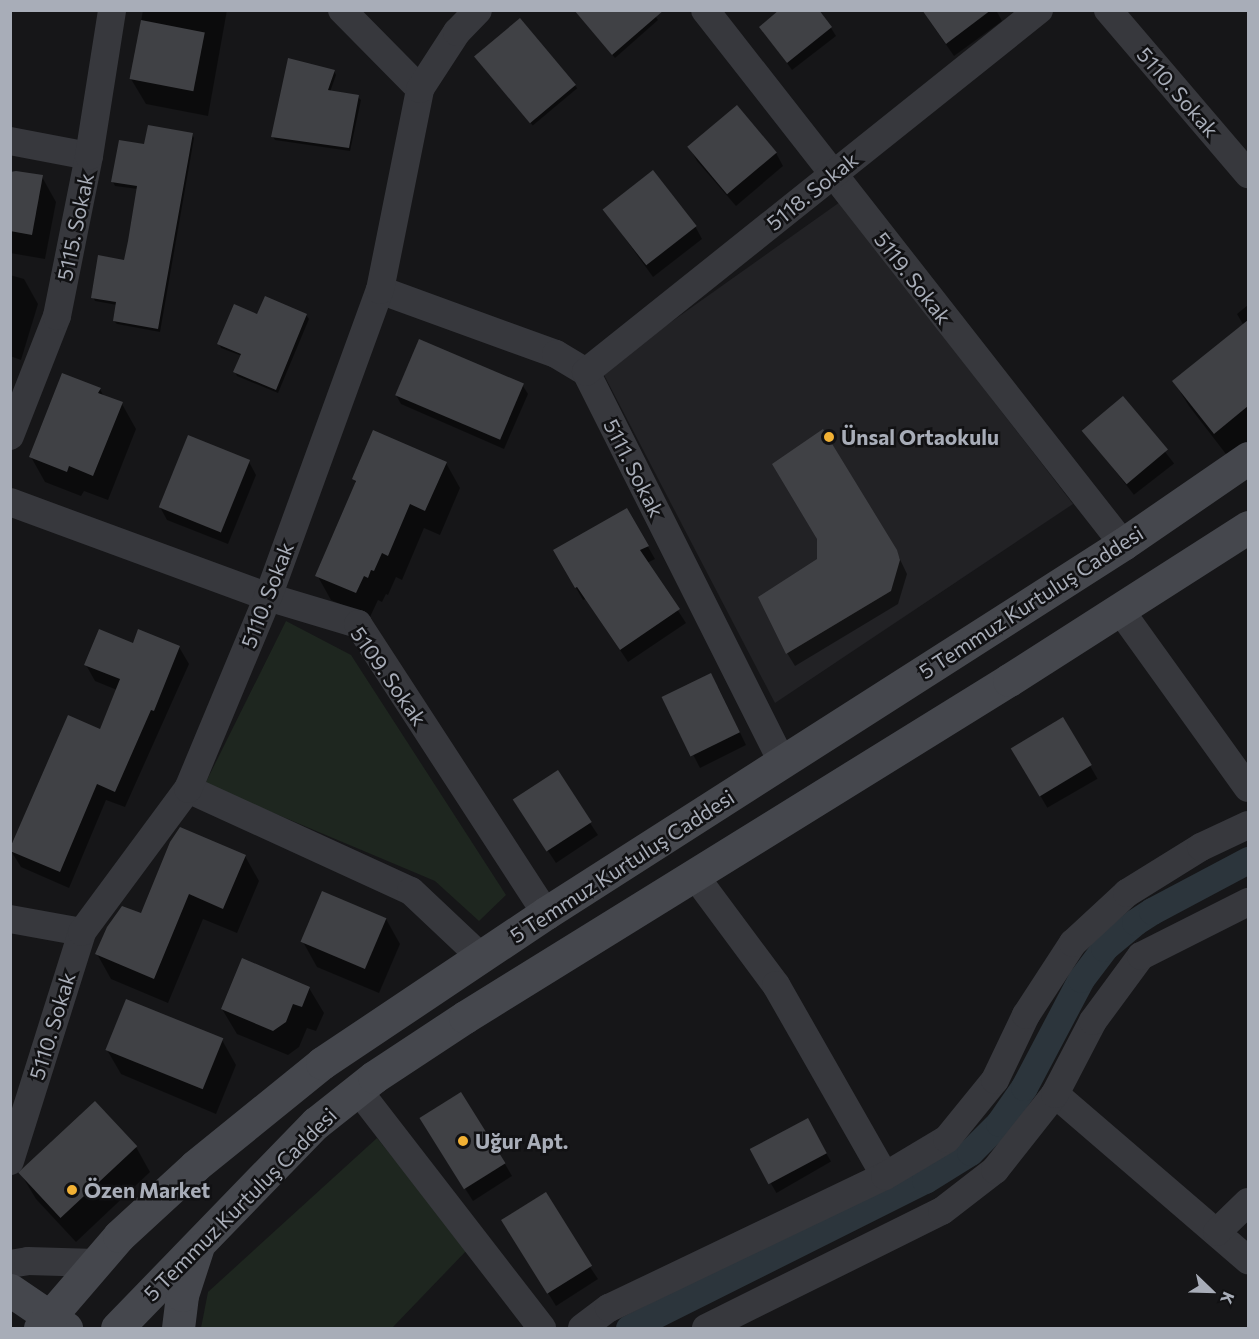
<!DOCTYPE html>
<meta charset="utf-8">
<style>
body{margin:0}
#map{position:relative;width:1259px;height:1339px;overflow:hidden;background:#161618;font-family:Commissioner,sans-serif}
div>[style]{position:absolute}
.built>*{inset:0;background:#222225}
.green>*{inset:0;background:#1e261f}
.shadow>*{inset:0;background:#0007;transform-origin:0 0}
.canal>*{height:27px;margin:-13.5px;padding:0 13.5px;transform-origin:13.5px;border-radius:13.5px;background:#2c353c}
.building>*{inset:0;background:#404145;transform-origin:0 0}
.street>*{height:28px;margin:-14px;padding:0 14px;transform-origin:14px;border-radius:14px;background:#37383d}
.secondary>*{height:33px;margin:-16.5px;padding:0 16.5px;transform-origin:16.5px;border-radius:16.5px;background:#45474d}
.dots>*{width:16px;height:16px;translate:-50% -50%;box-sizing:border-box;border:3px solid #111113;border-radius:50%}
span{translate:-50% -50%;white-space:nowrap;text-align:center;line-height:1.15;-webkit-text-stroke:5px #111113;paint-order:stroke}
.street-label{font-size:21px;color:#a8adb8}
.poi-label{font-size:21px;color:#a8adb8;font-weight:700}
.left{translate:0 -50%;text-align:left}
.frame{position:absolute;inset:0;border:12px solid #a8adb8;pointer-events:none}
.north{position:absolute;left:1181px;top:1261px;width:60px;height:60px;-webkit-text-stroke:4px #111113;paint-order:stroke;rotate:113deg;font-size:16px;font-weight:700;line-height:24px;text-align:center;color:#a8adb8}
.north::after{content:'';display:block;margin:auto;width:21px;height:27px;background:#a8adb8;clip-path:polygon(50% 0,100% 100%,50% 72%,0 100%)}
</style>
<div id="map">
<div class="built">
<div style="clip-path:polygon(840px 202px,1073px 504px,775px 703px,602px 371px)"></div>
</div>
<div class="green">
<div style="clip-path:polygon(286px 621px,351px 655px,506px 895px,479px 921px,435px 881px,205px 784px)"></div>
<div style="clip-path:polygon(377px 1138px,468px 1249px,392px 1328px,201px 1328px,208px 1292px)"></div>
</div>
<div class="shadow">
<div style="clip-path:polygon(143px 10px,227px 10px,208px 116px,146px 104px,131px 79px)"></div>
<div style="clip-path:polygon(575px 10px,651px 10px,658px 20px,615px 58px)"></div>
<div style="clip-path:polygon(922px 10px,996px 10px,1002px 21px,954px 56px)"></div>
<div style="left:520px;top:20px;width:89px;height:58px;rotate:50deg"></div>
<div style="clip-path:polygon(761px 27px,831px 28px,836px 36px,792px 70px)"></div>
<div style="clip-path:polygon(334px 71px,336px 75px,330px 92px,358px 97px,361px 100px,350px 151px,275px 140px,273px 137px)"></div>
<div style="clip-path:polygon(737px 108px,776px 153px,783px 166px,736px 206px,697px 161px,690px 148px)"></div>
<div style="clip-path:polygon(192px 134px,194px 138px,160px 332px,117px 324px,114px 321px,117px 305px,95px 301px,93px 297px,125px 261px,138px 189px,115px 186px,113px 182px)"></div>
<div style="clip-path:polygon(10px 173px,42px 177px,56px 202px,45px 259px,10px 253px)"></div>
<div style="clip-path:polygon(604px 209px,695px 226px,702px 239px,653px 277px)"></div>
<div style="clip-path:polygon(10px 275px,24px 279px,38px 304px,21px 360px,10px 356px)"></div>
<div style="clip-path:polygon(1248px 305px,1248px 443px,1229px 458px,1189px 406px,1174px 382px,1244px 326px,1237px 314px)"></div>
<div style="clip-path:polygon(306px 315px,309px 319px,278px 393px,237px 376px,235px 372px,242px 356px,221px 348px,219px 344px,258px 316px)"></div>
<div style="clip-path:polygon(523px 386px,528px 394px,504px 449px,401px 404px,396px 395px)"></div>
<div style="clip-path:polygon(100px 389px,104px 397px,122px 404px,136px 429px,108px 500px,84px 491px,81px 496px,45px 482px,31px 457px)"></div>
<div style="left:1123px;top:398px;width:83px;height:51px;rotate:52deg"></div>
<div style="clip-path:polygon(249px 462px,256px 475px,228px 544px,167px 520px,160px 507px)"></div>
<div style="clip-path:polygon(446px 463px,460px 488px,440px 535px,424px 528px,402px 580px,396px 577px,388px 595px,386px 594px,382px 602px,378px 600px,370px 617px,331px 600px,317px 575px,356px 484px,354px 479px)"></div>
<div style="clip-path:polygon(627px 510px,655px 559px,647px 563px,686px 623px,628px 662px,586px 599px,583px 600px,555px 551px)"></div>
<div style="clip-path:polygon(896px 551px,907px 574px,898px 604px,795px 666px,787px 653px)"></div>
<div style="clip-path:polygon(134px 645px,179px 647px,189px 664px,125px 807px,106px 800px,69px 888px,21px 867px,11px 851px,101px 731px,117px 690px,95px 681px,86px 665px)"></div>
<div style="clip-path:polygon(718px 687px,746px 745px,700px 768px,664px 698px)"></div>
<div style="left:1063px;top:719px;width:69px;height:58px;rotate:60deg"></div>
<div style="clip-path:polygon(523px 813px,590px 823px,598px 835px,556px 863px)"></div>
<div style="clip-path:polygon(245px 856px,259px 881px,237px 933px,203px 919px,168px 1003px,111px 979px,97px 954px,141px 915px)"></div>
<div style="clip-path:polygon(386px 919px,400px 944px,379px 993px,317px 967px,303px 942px)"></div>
<div style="clip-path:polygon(309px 988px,324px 1013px,316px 1031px,307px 1028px,299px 1047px,288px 1055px,237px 1034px,222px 1009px)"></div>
<div style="clip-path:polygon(222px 1040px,236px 1065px,216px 1114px,121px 1074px,107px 1050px)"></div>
<div style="clip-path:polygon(95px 1103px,136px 1147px,150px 1172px,76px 1242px,36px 1199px,21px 1174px)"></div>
<div style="left:807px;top:1120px;width:48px;height:63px;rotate:60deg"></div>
<div style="clip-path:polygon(429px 1132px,505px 1164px,512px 1176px,473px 1201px)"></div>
<div style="clip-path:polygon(511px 1233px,590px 1267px,598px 1279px,556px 1306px)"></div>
</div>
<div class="canal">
<div style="left:629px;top:1328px;width:331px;rotate:-26.6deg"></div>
<div style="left:925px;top:1180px;width:53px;rotate:-31.9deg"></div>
<div style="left:970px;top:1152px;width:41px;rotate:-45deg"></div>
<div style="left:999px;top:1123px;width:44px;rotate:-55.2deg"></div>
<div style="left:1024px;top:1087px;width:122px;rotate:-62.2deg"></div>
<div style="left:1081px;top:979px;width:39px;rotate:-53deg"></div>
<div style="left:1104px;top:948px;width:40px;rotate:-40deg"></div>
<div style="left:1135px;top:922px;width:20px;rotate:-33deg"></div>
<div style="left:1152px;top:911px;width:109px;rotate:-28deg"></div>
</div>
<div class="building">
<div style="clip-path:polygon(574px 10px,664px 10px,612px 55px)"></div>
<div style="clip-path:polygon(779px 10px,819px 10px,832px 27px,787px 63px,759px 27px)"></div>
<div style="clip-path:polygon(922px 10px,991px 10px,946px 44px)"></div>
<div style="left:520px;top:18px;width:87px;height:60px;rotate:50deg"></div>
<div style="left:141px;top:20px;width:65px;height:60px;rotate:11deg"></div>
<div style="clip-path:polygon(288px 58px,335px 70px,328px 90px,359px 95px,349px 148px,271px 137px)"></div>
<div style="left:737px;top:105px;width:62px;height:65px;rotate:50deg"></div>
<div style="clip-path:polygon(148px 125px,193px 133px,158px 329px,113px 321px,116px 302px,91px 298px,98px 255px,124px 260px,128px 241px,137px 186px,111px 182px,119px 140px,144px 144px)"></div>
<div style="left:653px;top:170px;width:71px;height:64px;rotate:52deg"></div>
<div style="clip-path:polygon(16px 171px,43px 175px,32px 235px,10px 231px,10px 172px)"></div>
<div style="clip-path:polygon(265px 296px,307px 314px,276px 390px,233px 372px,241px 354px,217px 344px,234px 304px,257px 314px)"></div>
<div style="clip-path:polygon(1248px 320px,1248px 406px,1214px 434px,1172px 381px)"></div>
<div style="left:419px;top:339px;width:114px;height:61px;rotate:23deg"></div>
<div style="clip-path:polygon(62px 373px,101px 388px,98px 393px,123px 402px,93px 476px,69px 466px,67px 472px,29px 457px)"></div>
<div style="left:1123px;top:396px;width:70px;height:54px;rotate:50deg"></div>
<div style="clip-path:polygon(823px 429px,897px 550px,900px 560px,891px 591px,786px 654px,758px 597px,817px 559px,817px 539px,772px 464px)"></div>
<div style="clip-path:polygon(373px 430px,447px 462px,425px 511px,410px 504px,388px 556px,382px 553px,374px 571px,371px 570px,368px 578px,364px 576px,356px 593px,315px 576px,356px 481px,352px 479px)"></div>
<div style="left:188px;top:435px;width:67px;height:78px;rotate:22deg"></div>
<div style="clip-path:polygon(627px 508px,649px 546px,640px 550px,680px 609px,620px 650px,577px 587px,575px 588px,553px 550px)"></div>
<div style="clip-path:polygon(99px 629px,133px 643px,138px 629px,180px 646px,154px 711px,151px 710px,115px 792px,97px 784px,60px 872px,10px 851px,10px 848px,68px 715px,100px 729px,120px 679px,84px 665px)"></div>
<div style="left:711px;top:673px;width:66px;height:55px;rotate:64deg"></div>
<div style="left:1063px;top:717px;width:56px;height:61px;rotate:59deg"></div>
<div style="left:558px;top:770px;width:62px;height:54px;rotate:57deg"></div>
<div style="clip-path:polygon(180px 827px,246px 855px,223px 909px,189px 894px,154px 979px,95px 954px,107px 927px,122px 906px,141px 913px,170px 842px)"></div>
<div style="left:322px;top:891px;width:70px;height:55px;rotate:23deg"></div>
<div style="clip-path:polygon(242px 958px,310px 987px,302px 1007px,293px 1004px,286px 1022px,273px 1031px,221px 1009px)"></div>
<div style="left:126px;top:999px;width:105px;height:55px;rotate:22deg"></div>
<div style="left:461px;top:1092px;width:84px;height:49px;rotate:58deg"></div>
<div style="left:95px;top:1101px;width:62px;height:105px;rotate:47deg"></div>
<div style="left:808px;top:1118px;width:40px;height:66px;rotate:62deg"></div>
<div style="left:546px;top:1192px;width:87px;height:53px;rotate:58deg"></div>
</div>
<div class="street">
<div style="left:342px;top:10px;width:111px;rotate:45.4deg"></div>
<div style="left:705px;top:10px;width:678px;rotate:51.95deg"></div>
<div style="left:1108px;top:10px;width:216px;rotate:49.5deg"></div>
<div style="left:10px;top:141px;width:80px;rotate:10.8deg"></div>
<div style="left:380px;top:290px;width:187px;rotate:20deg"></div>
<div style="left:556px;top:354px;width:35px;rotate:31deg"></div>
<div style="left:586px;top:372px;width:436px;rotate:63.3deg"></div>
<div style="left:586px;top:372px;width:580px;rotate:-38.63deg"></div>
<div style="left:10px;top:436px;width:129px;rotate:-68.6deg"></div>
<div style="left:57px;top:316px;width:163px;rotate:-78.7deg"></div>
<div style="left:89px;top:156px;width:148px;rotate:-81deg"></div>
<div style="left:10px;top:502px;width:275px;rotate:20.2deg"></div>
<div style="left:268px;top:597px;width:94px;rotate:16.7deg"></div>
<div style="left:358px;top:624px;width:345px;rotate:57deg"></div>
<div style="left:1120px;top:610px;width:219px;rotate:54.3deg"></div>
<div style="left:188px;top:789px;width:245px;rotate:24.6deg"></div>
<div style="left:411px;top:891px;width:98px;rotate:43.3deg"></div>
<div style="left:695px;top:876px;width:136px;rotate:53.4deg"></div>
<div style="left:776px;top:985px;width:220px;rotate:60.3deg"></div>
<div style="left:10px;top:919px;width:73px;rotate:10.2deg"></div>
<div style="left:358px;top:1090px;width:301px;rotate:52.3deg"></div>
<div style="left:1055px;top:1094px;width:255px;rotate:40.7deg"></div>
<div style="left:10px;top:1161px;width:240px;rotate:-72.5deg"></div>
<div style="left:82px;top:932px;width:178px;rotate:-53.5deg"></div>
<div style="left:188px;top:789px;width:208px;rotate:-67.4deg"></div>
<div style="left:268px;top:597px;width:327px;rotate:-70deg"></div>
<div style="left:380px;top:290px;width:205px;rotate:-78.7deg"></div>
<div style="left:420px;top:89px;width:68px;rotate:-57deg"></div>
<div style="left:457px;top:32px;width:30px;rotate:-46deg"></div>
<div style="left:1217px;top:1232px;width:43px;rotate:-44.1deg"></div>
<div style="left:10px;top:1264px;width:18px;rotate:-9deg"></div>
<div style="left:28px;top:1261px;width:68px;rotate:1.7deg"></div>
<div style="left:582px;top:1328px;width:34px;rotate:-37deg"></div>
<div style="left:609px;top:1308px;width:306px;rotate:-25.6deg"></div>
<div style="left:885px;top:1176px;width:72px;rotate:-30.8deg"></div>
<div style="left:947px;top:1139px;width:76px;rotate:-50.9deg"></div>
<div style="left:995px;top:1080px;width:72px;rotate:-64.5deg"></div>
<div style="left:1026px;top:1015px;width:86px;rotate:-56.9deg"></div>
<div style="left:1073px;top:943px;width:74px;rotate:-42.8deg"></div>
<div style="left:1127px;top:893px;width:87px;rotate:-31.9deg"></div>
<div style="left:1201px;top:847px;width:52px;rotate:-25.1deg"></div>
<div style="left:706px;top:1328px;width:263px;rotate:-26.4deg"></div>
<div style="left:942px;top:1211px;width:67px;rotate:-37.7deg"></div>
<div style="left:995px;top:1170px;width:97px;rotate:-51.7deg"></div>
<div style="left:1055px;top:1094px;width:82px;rotate:-62.5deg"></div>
<div style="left:1093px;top:1021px;width:81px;rotate:-53.6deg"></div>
<div style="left:1141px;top:956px;width:120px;rotate:-26.8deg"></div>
</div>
<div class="secondary">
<div style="left:10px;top:1290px;width:68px;rotate:34.2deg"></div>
<div style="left:40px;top:1328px;width:121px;rotate:-49.3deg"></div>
<div style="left:119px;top:1236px;width:103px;rotate:-42.6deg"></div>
<div style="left:195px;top:1166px;width:164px;rotate:-39deg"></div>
<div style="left:322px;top:1063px;width:270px;rotate:-33.8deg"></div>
<div style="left:546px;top:913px;width:685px;rotate:-32.6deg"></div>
<div style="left:1123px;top:544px;width:152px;rotate:-34.5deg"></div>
<div style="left:117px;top:1328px;width:286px;rotate:-45.9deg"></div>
<div style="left:316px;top:1123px;width:74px;rotate:-38.4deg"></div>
<div style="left:374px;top:1077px;width:109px;rotate:-33.4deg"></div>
<div style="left:465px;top:1017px;width:640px;rotate:-31.78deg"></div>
<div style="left:1009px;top:680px;width:284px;rotate:-32.6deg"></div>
<div style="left:178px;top:1328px;width:33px;rotate:-83deg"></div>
<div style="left:182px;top:1295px;width:48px;rotate:-71.9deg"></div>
</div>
<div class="dots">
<div style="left:829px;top:437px;background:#f2b134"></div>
<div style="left:463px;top:1141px;background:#f2b134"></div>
<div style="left:72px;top:1190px;background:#f2b134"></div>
</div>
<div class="street-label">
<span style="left:1178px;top:92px;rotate:49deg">5110. Sokak</span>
<span style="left:812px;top:191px;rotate:-39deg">5118. Sokak</span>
<span style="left:75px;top:227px;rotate:-78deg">5115. Sokak</span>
<span style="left:913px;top:278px;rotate:52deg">5119. Sokak</span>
<span style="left:634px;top:468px;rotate:63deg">5111. Sokak</span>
<span style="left:267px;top:595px;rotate:-69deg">5110. Sokak</span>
<span style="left:1031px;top:602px;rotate:-33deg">5 Temmuz Kurtuluş Caddesi</span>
<span style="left:389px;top:676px;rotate:55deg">5109. Sokak</span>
<span style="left:622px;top:866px;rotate:-33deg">5 Temmuz Kurtuluş Caddesi</span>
<span style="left:52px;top:1026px;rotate:-73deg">5110. Sokak</span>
<span style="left:240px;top:1204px;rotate:-45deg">5 Temmuz Kurtuluş Caddesi</span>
</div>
<div class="poi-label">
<span class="left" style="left:841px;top:437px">Ünsal Ortaokulu</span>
<span class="left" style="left:475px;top:1141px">Uğur Apt.</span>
<span class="left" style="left:84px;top:1190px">Özen Market</span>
</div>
<div class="frame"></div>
<div class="north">K</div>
</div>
